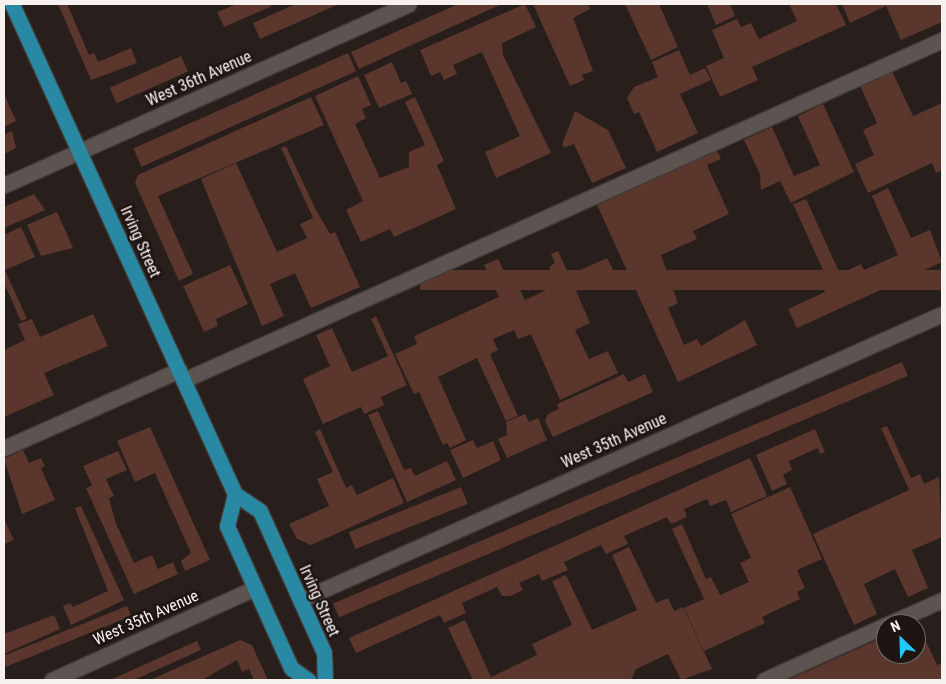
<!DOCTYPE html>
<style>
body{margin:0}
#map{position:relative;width:946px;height:684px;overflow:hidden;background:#281e1c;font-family:"Roboto Condensed",sans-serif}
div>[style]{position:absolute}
.green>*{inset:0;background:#5b362d;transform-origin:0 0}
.roads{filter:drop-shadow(1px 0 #433b3a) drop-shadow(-1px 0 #433b3a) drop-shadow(0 1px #433b3a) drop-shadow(0 -1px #433b3a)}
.minor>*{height:15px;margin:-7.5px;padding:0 7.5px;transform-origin:7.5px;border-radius:7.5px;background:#5d5350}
.major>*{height:15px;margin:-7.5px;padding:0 7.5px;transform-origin:7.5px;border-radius:7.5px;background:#2988a2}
span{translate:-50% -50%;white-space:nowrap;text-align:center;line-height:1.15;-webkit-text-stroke:5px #1e1513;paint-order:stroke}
.street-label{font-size:16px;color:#f7f1ef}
.frame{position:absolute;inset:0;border:5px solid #f7f1ef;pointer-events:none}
.north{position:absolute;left:876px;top:614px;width:50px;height:50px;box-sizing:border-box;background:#1e1513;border:1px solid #756d6b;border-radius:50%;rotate:336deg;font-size:14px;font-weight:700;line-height:20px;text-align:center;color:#f7f1ef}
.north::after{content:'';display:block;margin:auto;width:18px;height:22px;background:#21c9fd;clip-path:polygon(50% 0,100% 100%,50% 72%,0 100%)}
</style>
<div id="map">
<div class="green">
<div style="clip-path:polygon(58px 4px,67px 4px,89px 55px,94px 53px,98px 62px,131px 48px,137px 63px,91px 80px)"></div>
<div style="clip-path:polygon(237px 4px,270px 4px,272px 6px,224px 27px,217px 12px)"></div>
<div style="clip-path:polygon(296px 4px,339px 4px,260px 39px,253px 23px)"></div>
<div style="clip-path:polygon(458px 4px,502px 4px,359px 69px,351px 52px)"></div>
<div style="clip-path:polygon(525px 4px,536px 27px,502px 43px,503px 55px,551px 153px,496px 178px,485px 152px,520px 136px,482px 52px,453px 65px,457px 74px,444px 80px,440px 72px,431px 76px,420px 50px)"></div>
<div style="clip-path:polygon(533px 4px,588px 4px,590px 9px,573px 18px,593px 71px,582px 75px,584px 80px,570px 86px)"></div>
<div style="clip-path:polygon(625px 4px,659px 4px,678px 47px,651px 60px)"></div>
<div style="clip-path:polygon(707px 4px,730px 4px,735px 16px,716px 25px)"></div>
<div style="clip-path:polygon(789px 4px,836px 4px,846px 25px,752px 67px,758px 80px,720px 97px,706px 66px,724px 58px,712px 30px,737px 19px,741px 27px,751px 23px,759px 39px,797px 21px)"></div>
<div style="clip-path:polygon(842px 4px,942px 4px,942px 22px,901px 40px,886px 6px,850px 23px)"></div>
<div style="clip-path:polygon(679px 50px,690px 75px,705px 68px,711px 80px,680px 94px,698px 133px,657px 152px,639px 112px,634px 114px,627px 98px,634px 87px,658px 77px,652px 62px)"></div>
<div style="left:348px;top:53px;width:20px;height:235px;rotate:66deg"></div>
<div style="left:181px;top:56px;width:17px;height:78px;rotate:66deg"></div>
<div style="clip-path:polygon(392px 62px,401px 83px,406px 81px,412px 94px,379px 108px,364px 75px)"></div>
<div style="clip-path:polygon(892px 71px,913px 116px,942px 103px,942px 170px,936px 173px,932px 163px,868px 193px,855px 164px,874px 155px,863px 130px,877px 123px,860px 86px)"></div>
<div style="clip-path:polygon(358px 76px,371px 105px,362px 109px,366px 118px,355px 124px,380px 178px,409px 167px,409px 152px,425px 145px,405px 102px,415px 97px,444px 161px,437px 165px,456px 209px,394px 237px,390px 229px,361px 242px,346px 210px,363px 201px,315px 96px)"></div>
<div style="clip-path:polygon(4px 94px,16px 121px,4px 127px)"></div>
<div style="clip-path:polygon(311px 97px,324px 125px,158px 196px,193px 274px,179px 281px,135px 183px,138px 175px)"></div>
<div style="clip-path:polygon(823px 104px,854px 172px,791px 203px,780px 181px,761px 190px,760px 174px,744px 140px,772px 127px,794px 176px,820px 165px,798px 116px)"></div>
<div style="clip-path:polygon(575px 111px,608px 130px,626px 168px,592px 183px,574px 144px,564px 148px,562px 144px)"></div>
<div style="clip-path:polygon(12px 131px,16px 148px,4px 154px,4px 135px)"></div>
<div style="clip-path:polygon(286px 146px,316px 210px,330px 234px,335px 232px,360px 287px,311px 308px,295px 273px,270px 284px,284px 316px,262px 326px,201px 179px,236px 163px,277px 252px,307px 238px,300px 224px,313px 218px,281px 148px)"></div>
<div style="clip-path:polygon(717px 150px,721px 159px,707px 165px,729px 214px,693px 231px,697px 239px,661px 255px,678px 303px,668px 308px,684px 345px,697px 339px,701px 346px,745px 320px,757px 345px,678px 382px,597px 205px)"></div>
<div style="clip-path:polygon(888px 188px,911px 238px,930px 230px,942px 262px,797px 328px,788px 309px,825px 292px,821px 280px,826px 277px,793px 204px,806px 199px,840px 274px,861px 264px,864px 270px,898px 255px,872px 196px)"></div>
<div style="clip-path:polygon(34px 194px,45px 210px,4px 228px,4px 207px)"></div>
<div style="clip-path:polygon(57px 212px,73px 248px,41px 256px,27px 225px)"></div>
<div style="clip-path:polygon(21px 227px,35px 257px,5px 270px,27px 319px,21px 321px,4px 283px,4px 235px)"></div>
<div style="clip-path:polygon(558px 251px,569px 275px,607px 258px,615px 274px,576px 291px,590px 323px,575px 330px,589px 359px,608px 351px,618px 373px,560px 400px,531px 334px,518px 339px,514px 330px,493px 339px,498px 350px,490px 354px,518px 416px,506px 421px,477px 358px,438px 377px,466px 440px,450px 448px,447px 443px,443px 445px,419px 392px,414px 394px,395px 354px,417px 344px,414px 336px,499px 297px,484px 265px,498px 259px,509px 282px,515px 280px,525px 300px,557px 285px,549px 267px,555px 263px,551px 254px)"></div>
<div style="clip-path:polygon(230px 265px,248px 304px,216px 319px,218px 326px,204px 332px,183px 286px)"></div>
<div style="left:942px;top:270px;width:20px;height:522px;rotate:90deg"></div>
<div style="clip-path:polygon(93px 314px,108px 346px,44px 373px,54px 395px,4px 417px,4px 350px,25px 340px,18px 324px,32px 319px,40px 337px)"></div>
<div style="clip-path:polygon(376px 316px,407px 385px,381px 397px,384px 405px,364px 414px,361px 407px,323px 424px,303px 379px,330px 366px,316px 335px,332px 328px,352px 372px,388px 356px,371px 319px)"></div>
<div style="left:902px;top:362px;width:15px;height:618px;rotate:67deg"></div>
<div style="clip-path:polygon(624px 374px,628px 382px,645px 374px,653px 392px,553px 437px,545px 421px,548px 414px,559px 409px,557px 404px)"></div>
<div style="clip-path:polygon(378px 411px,404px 470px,411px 468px,415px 476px,447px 461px,456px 480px,407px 502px,368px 415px)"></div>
<div style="clip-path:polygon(525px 414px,529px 422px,538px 418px,547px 440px,507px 458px,498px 439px,507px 435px,506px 422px)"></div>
<div style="clip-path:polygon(887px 426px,911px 478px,920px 474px,924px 484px,939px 477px,942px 537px,912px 550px,928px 588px,908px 597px,895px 569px,864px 584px,877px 614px,854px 625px,813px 534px,909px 490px,881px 428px)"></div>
<div style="clip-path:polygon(150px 427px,210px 560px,185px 571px,181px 561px,191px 553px,155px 473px,135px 482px,117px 441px)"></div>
<div style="clip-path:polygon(320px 429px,346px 488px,352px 485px,357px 495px,393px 478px,404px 503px,311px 545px,297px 539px,289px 524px,329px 506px,317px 479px,333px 472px,315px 432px)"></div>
<div style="clip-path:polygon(815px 429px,825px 452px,820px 454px,818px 448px,789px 461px,792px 470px,783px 475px,787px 484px,772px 491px,756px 455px)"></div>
<div style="clip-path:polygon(473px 440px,477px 448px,493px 441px,501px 460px,463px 478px,450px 450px)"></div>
<div style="clip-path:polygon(23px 450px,29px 463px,41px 458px,45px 466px,41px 468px,55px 500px,22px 514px,4px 459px)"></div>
<div style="clip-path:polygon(118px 451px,127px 470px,106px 479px,114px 496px,109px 498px,115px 521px,134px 563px,152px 555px,158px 569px,173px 562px,178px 574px,134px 594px,86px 488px,92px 485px,83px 466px)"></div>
<div style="clip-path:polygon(750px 458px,767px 496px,731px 512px,726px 500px,710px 506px,707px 499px,684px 509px,687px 517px,671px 524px,667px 517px,624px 536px,628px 544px,606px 554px,601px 545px,564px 562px,568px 570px,542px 581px,539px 574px,519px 583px,523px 590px,510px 596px,502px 596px,497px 587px,462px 603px,466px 613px,444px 623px,440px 615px,356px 653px,349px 638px)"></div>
<div style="left:461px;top:487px;width:18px;height:121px;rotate:68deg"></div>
<div style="clip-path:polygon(790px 487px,822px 559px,797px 570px,805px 588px,797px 592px,800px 599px,762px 617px,765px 623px,704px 651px,684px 608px,704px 599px,672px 529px,682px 524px,706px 579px,711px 577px,720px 595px,749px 582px,740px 563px,751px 558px,731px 514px)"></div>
<div style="clip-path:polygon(81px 506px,124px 600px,71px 625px,63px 606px,70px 603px,73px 607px,108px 591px,75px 508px)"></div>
<div style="clip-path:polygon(4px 519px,14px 540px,4px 544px)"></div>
<div style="clip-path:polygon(629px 547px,656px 603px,668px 598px,674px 611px,683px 607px,712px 669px,681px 680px,668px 654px,636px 669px,631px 680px,473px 680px,448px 628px,465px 620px,491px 677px,537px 655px,532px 644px,572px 625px,552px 581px,566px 575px,592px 630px,637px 610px,612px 555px)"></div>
<div style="left:127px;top:606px;width:11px;height:135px;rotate:68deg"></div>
<div style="clip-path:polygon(54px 615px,60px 629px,4px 654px,4px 634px)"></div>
<div style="clip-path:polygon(917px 622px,937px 665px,942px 663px,942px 680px,788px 680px,886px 636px,886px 654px,916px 654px,913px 624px)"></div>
<div style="clip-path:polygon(240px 640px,252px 645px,268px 680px,254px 680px,249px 669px,242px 672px,237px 660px,202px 680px,150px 680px)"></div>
<div style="clip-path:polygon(197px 641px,201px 650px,134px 680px,110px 680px)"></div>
</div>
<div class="roads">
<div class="minor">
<div style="left:4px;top:185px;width:443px;rotate:-24.1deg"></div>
<div style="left:184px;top:380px;width:831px;rotate:-24.16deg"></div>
<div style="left:4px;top:448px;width:192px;rotate:-24deg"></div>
<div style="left:300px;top:600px;width:703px;rotate:-24.01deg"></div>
<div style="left:888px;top:624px;width:59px;rotate:-24deg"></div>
<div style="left:52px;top:680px;width:223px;rotate:-24.4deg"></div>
<div style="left:764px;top:680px;width:134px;rotate:-24.3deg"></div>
</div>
<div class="major">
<div style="left:12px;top:4px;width:538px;rotate:65.53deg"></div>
<div style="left:235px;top:494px;width:30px;rotate:34deg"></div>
<div style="left:260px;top:511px;width:156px;rotate:65.7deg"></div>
<div style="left:324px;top:653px;width:27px;rotate:88deg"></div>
<div style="left:235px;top:494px;width:33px;rotate:104deg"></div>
<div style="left:227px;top:526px;width:156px;rotate:65.7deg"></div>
<div style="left:291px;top:668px;width:21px;rotate:35deg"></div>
</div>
</div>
<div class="street-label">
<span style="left:199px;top:79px;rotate:-24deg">West 36th Avenue</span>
<span style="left:140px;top:242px;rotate:66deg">Irving Street</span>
<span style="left:614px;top:441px;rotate:-24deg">West 35th Avenue</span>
<span style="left:319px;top:601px;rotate:66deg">Irving Street</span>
<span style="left:146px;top:618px;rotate:-24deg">West 35th Avenue</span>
</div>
<div class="frame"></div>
<div class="north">N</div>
</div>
